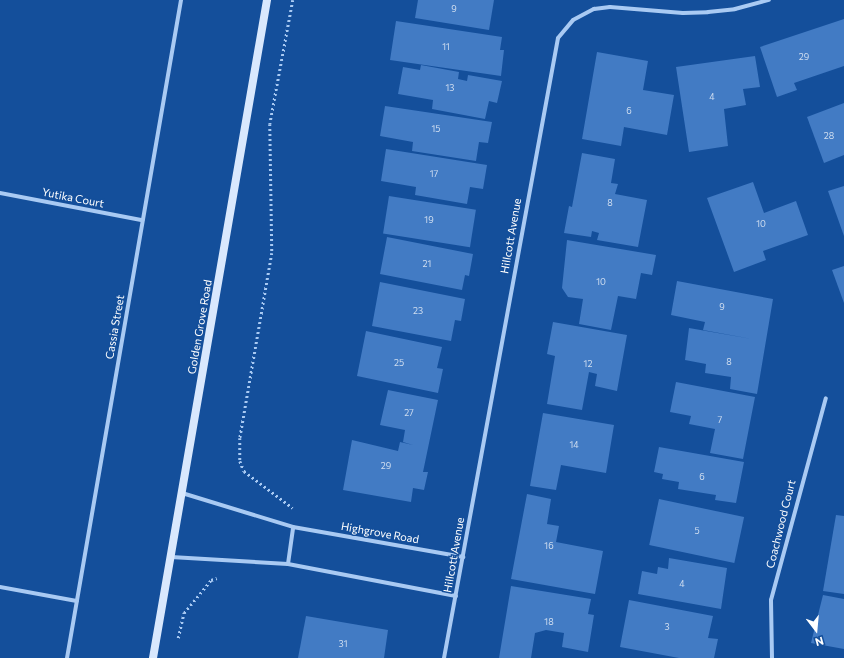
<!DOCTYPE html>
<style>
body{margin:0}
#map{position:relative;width:844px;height:658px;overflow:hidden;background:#144f9b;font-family:Commissioner,sans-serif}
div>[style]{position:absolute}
.building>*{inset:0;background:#427bc4;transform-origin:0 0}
.path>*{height:2.5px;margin-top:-1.25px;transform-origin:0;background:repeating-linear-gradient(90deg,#a9caf3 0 2px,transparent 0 5px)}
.minor>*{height:4px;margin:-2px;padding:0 2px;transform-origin:2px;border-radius:2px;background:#a9caf3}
.secondary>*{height:8px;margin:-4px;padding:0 4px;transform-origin:4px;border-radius:4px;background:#d9e8fd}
span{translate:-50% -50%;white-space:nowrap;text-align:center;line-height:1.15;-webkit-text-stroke:3px #144f9b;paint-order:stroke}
.number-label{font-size:9px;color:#d0def0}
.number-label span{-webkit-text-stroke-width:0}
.street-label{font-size:11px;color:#fff}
.north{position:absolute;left:796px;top:610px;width:40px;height:40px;-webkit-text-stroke:3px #144f9b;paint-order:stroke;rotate:164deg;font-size:11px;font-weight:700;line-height:16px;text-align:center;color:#fff}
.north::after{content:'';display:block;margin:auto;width:14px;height:18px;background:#fff;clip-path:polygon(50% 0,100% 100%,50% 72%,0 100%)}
</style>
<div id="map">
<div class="building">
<div style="clip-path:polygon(418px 0,494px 0,489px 30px,415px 18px)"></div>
<div style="clip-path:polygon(844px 19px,844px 66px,794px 83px,797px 90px,777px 97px,760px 47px)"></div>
<div style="clip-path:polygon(396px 21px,502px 37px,500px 50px,504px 50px,501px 76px,390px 60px)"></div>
<div style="clip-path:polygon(597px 52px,648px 61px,643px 90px,674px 95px,667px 135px,624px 127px,621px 146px,582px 139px)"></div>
<div style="clip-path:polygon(755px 56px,760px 87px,743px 89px,746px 105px,724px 109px,728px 146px,689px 152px,676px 67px)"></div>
<div style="clip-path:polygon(421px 65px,459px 72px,458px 79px,467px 81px,468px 75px,502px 81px,497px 103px,489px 101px,485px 119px,432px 109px,433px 100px,398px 94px,403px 67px,420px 70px)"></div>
<div style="clip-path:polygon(844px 103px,844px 155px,824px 163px,807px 117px)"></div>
<div style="clip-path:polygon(385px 106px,492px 122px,488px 143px,479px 142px,476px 161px,412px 151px,413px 142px,380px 136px)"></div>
<div style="clip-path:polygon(386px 149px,487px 165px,483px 189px,470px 187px,467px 204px,415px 195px,416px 187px,381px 181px)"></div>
<div style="clip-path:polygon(582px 153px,615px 159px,611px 183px,618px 184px,615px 194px,647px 200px,638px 247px,597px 240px,599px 233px,592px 231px,591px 237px,564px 233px,569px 206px,572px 207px)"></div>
<div style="clip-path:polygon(753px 182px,764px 213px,796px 201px,808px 235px,763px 251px,766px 260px,734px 272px,707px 198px)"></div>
<div style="clip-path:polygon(844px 186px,844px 236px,828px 191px)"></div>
<div style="left:389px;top:196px;width:88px;height:38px;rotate:9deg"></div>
<div style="clip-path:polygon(387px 237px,473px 254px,469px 276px,465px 275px,462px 290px,380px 274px)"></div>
<div style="clip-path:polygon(567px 240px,656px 255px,652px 275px,641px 273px,636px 299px,618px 296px,611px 330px,579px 324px,583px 299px,568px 297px,562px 288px)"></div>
<div style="clip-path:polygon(844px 266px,844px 303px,832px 270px)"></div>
<div style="clip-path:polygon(677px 281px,773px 299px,757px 394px,730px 389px,731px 377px,705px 373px,706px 364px,685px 360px,689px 328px,752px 339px,703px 330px,705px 322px,671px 315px)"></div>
<div style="clip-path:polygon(380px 282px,465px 299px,461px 321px,455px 320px,451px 341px,372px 326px)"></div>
<div style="clip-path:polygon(553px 322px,627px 335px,617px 391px,595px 386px,597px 374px,589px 372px,582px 410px,547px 404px,555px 356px,547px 354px)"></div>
<div style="clip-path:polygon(366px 331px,442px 347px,437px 368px,443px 369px,438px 393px,357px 376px)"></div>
<div style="clip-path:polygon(676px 382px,755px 397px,743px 459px,710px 453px,715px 429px,689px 424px,691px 416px,670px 412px)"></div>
<div style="clip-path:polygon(388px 390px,438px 400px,423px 472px,428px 472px,424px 490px,413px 488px,411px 502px,343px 490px,352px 440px,398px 451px,400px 442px,413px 445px,403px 442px,405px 430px,380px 425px)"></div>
<div style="clip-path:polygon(543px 413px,614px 425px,606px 473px,561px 465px,556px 490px,530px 486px)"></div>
<div style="clip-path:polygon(659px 447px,744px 462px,736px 503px,715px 500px,716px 495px,678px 489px,679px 482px,662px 479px,663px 474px,654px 472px)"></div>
<div style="clip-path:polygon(527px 494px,551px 499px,547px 524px,559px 526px,556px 542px,603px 551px,595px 594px,511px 579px)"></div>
<div style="left:659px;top:499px;width:87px;height:47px;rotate:12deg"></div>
<div style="clip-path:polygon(836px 515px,844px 516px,844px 594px,823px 591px)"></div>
<div style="clip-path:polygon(669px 558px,727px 568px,721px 609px,638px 594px,642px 571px,657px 574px,658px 567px,668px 569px)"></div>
<div style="clip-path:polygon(511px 586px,591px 599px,588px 614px,594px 615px,588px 652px,562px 647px,564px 633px,546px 630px,535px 633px,531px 658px,499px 658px)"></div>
<div style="clip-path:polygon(823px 595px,844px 599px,844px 649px,811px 643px)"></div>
<div style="clip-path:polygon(629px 600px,713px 616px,708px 638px,718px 639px,714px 658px,679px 658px,620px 647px)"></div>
<div style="clip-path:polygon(306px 616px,388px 630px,384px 658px,298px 658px)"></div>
</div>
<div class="path">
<div style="left:293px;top:0;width:126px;rotate:100.5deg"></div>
<div style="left:270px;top:124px;width:129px;rotate:89.1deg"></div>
<div style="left:272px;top:253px;width:188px;rotate:99.8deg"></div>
<div style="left:240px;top:438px;width:23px;rotate:90deg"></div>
<div style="left:240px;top:461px;width:11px;rotate:68deg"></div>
<div style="left:244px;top:471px;width:61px;rotate:37.1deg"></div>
<div style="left:178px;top:638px;width:26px;rotate:-77deg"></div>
<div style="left:184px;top:613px;width:43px;rotate:-50.7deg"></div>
<div style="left:211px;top:580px;width:6px;rotate:-18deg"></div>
</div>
<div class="minor">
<div style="left:0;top:193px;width:145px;rotate:10.8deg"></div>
<div style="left:182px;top:493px;width:116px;rotate:17deg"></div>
<div style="left:293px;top:527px;width:173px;rotate:10deg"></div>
<div style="left:171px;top:557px;width:117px;rotate:3.4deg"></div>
<div style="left:288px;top:564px;width:171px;rotate:10.8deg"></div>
<div style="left:288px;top:564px;width:37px;rotate:-82deg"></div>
<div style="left:0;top:587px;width:78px;rotate:10.3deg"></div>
<div style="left:67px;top:658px;width:668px;rotate:-80.17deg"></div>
<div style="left:444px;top:658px;width:630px;rotate:-79.58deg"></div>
<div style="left:558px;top:38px;width:23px;rotate:-50deg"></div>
<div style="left:573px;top:20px;width:24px;rotate:-28deg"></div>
<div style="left:594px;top:9px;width:16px;rotate:-7deg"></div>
<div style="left:610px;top:7px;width:73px;rotate:4.7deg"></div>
<div style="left:683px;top:13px;width:25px;rotate:-2deg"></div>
<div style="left:708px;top:12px;width:27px;rotate:-6deg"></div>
<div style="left:735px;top:9px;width:35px;rotate:-15deg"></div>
<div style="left:772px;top:658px;width:58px;rotate:-91deg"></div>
<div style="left:771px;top:600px;width:209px;rotate:-74.8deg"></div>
</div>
<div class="secondary">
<div style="left:153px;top:658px;width:668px;rotate:-80.17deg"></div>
</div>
<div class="number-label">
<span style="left:454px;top:9px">9</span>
<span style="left:446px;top:47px">11</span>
<span style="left:804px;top:57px">29</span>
<span style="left:450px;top:88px">13</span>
<span style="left:712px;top:97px">4</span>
<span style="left:629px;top:111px">6</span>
<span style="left:436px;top:129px">15</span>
<span style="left:829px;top:136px">28</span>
<span style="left:434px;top:174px">17</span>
<span style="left:610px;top:203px">8</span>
<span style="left:429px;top:220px">19</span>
<span style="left:761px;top:224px">10</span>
<span style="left:427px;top:264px">21</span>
<span style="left:601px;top:282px">10</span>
<span style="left:722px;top:307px">9</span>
<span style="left:418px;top:311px">23</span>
<span style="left:729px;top:362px">8</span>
<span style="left:399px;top:363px">25</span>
<span style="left:588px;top:364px">12</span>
<span style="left:409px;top:413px">27</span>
<span style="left:720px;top:420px">7</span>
<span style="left:574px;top:445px">14</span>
<span style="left:386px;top:466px">29</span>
<span style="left:702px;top:477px">6</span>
<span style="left:697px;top:531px">5</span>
<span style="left:549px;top:546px">16</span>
<span style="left:682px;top:584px">4</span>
<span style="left:549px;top:622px">18</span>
<span style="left:667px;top:627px">3</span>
<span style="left:343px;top:644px">31</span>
</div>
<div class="street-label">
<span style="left:73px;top:198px;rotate:11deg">Yutika Court</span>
<span style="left:511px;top:236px;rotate:-80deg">Hillcott Avenue</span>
<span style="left:115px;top:327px;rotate:-80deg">Cassia Street</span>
<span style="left:200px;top:327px;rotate:-80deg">Golden Grove Road</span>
<span style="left:781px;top:524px;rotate:-76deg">Coachwood Court</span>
<span style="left:380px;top:533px;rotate:10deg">Highgrove Road</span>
<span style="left:454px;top:555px;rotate:-80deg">Hillcott Avenue</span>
</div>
<div class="north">N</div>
</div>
